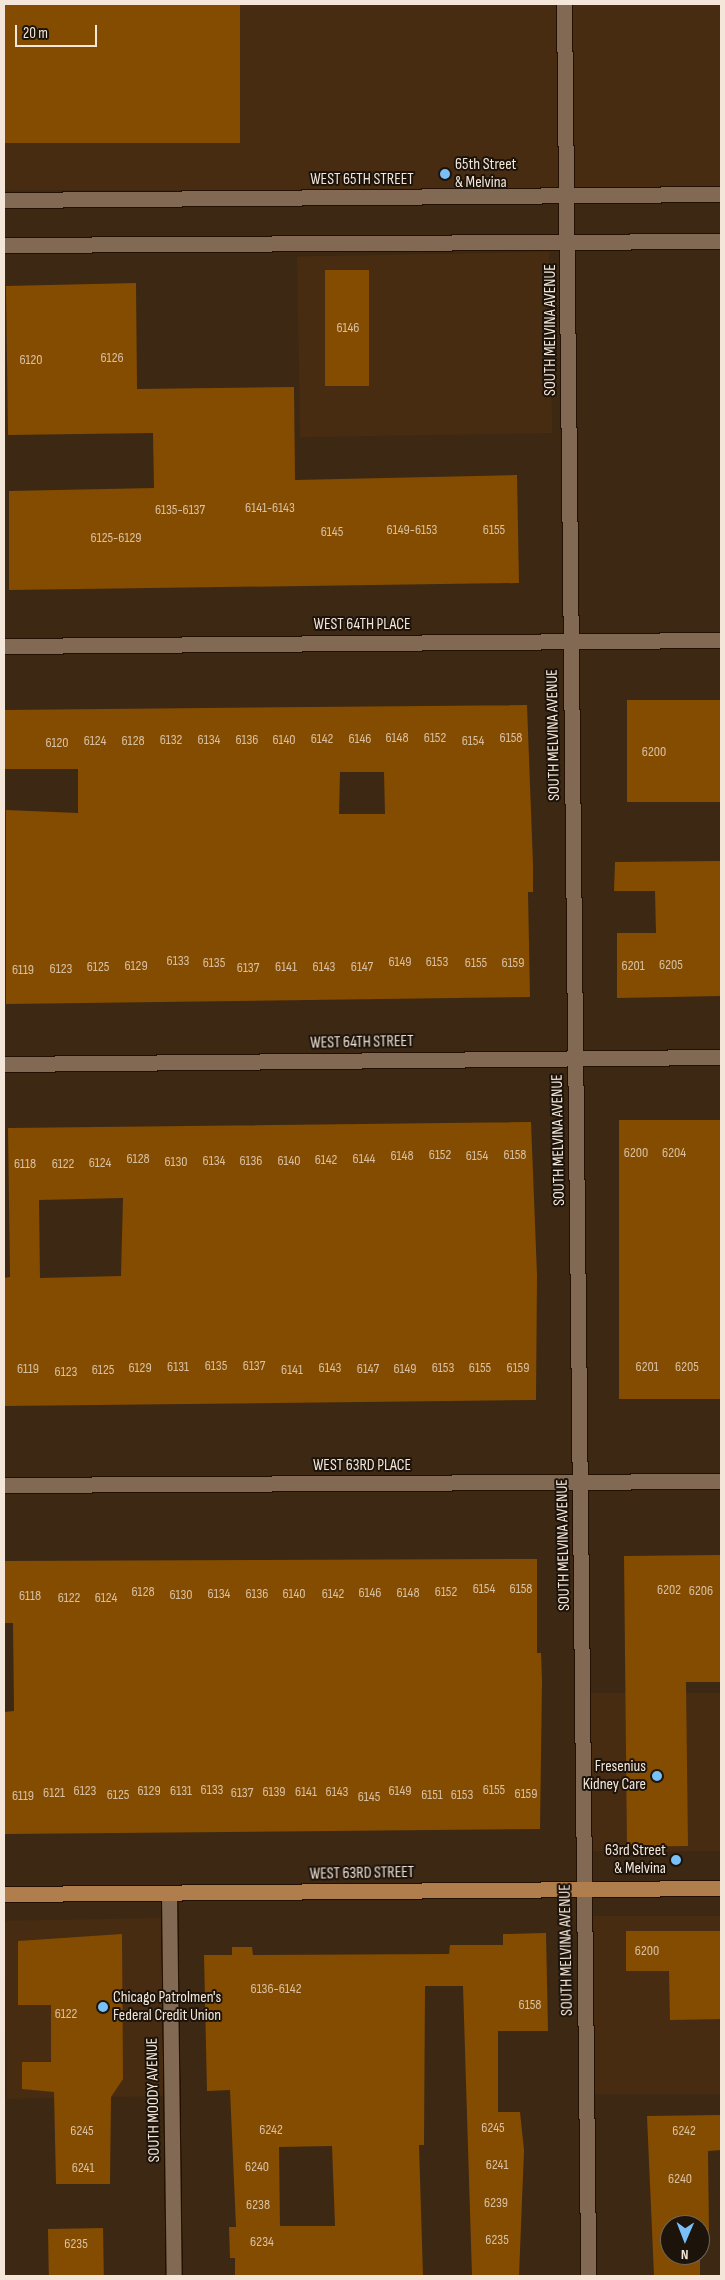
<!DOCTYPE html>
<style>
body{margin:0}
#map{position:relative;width:725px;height:2280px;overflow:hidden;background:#3d2813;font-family:"Sofia Sans Condensed",sans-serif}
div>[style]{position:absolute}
.built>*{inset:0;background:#472c12;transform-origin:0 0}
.building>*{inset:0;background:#844c01;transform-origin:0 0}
.roads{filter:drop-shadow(1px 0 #231000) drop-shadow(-1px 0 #231000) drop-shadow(0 1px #231000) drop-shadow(0 -1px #231000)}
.minor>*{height:15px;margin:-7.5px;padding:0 7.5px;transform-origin:7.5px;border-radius:7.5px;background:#816953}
.major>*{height:15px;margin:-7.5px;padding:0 7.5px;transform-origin:7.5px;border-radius:7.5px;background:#b07e4c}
.dots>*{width:14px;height:14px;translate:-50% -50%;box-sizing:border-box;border:2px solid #1c130a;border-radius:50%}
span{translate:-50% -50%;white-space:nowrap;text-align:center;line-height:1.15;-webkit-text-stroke:4px #1c130a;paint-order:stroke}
.number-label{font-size:14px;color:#d8c0a3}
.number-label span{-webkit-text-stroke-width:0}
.poi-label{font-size:16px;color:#f4e6d9}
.left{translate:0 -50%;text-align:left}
.right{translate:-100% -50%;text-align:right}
.street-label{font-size:16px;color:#f4e6d9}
.frame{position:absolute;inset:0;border:5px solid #f4e6d9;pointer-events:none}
.north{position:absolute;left:660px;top:2215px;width:50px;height:50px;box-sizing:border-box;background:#1c130a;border:1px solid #72675d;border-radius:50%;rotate:181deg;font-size:14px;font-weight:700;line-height:20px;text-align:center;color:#f4e6d9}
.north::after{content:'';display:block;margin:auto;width:18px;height:22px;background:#79bff8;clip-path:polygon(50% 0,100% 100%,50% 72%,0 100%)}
.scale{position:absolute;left:15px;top:25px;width:82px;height:22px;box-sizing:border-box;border:2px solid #f4e6d9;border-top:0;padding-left:6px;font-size:15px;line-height:18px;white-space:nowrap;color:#f4e6d9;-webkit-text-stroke:4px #1c130a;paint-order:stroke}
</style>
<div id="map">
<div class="built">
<div style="left:4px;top:4px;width:717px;height:186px"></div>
<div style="left:549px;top:252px;width:181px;height:252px;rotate:89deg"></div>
<div style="left:589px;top:1693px;width:132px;height:158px"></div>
<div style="left:721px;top:1916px;width:178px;height:130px;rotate:90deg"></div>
<div style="left:163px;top:1918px;width:178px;height:159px;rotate:89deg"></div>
</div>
<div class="building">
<div style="left:4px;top:4px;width:236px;height:139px"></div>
<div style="left:325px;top:270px;width:44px;height:116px"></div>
<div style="clip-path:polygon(136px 283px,137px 389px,294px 387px,295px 480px,517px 475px,519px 583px,9px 590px,9px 491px,154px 488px,153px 433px,8px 435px,6px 286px)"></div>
<div style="left:721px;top:700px;width:102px;height:94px;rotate:90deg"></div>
<div style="clip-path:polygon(evenodd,527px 705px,533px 864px,533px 892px,528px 892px,530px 997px,6px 1004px,6px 810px,78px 813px,78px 769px,4px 769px,4px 710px,527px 705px,340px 772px,384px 772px,385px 814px,339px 814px,340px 772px)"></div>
<div style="clip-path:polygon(720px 861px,721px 996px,617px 998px,617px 933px,656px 933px,655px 891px,614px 891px,615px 862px)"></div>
<div style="left:721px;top:1120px;width:279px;height:102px;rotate:90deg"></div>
<div style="clip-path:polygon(evenodd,531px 1122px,537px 1275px,536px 1400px,4px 1406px,4px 1278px,10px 1277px,8px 1128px,531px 1122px,123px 1198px,121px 1276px,40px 1278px,39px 1200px,123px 1198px)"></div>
<div style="clip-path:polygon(721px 1555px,721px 1682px,686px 1682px,688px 1846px,627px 1847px,624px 1556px)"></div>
<div style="clip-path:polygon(537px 1559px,537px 1653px,541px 1653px,542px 1680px,540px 1829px,4px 1834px,4px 1712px,14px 1711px,13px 1623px,4px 1623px,4px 1561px)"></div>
<div style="clip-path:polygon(626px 1931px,721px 1931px,721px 2019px,670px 2020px,669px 1971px,626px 1971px)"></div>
<div style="clip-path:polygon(evenodd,546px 1933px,548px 2031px,498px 2031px,498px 2112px,520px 2112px,524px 2150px,519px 2276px,472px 2276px,463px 1986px,425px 1986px,424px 2145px,419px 2145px,423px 2276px,235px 2276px,235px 2258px,230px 2258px,229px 2227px,236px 2227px,230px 2090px,207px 2091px,204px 1955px,232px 1955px,232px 1947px,252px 1947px,253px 1955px,449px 1954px,450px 1945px,503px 1945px,503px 1934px,546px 1933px,332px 2146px,335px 2226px,280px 2226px,279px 2147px,332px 2146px)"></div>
<div style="clip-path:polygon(122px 1934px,123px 2079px,111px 2097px,110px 2184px,56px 2184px,54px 2092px,22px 2089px,22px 2062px,51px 2062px,51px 2005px,18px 2005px,18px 1941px)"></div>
<div style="clip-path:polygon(721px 2115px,721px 2150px,708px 2151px,709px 2233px,700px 2233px,700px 2225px,670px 2225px,670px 2255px,700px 2255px,700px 2276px,654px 2276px,647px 2116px)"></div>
<div style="left:103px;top:2228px;width:48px;height:55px;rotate:89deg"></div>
</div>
<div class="roads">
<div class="minor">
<div style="left:564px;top:4px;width:2272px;rotate:89.39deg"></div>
<div style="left:4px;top:200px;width:717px;rotate:-0.48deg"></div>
<div style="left:4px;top:245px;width:717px;rotate:-0.32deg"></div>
<div style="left:4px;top:646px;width:717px;rotate:-0.48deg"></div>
<div style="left:4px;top:1064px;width:717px;rotate:-0.56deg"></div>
<div style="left:4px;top:1485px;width:717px;rotate:-0.32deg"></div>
<div style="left:169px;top:1893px;width:383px;rotate:89.3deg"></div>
</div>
<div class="major">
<div style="left:4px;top:1894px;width:717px;rotate:-0.48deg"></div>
</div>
</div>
<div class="dots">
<div style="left:445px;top:174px;background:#79bff8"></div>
<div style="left:657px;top:1776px;background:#79bff8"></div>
<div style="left:676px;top:1860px;background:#79bff8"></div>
<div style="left:103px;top:2007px;background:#79bff8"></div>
</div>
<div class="number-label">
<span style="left:348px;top:328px">6146</span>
<span style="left:112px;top:358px">6126</span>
<span style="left:31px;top:360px">6120</span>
<span style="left:270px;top:508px">6141-6143</span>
<span style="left:180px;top:510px">6135-6137</span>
<span style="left:412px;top:530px">6149-6153</span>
<span style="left:494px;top:530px">6155</span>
<span style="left:332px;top:532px">6145</span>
<span style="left:116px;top:538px">6125-6129</span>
<span style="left:397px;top:738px">6148</span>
<span style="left:435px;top:738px">6152</span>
<span style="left:511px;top:738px">6158</span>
<span style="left:322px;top:739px">6142</span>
<span style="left:360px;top:739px">6146</span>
<span style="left:171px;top:740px">6132</span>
<span style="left:209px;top:740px">6134</span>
<span style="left:247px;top:740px">6136</span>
<span style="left:284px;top:740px">6140</span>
<span style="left:95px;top:741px">6124</span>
<span style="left:133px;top:741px">6128</span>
<span style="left:473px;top:741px">6154</span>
<span style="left:57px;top:743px">6120</span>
<span style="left:654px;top:752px">6200</span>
<span style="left:178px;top:961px">6133</span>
<span style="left:400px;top:962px">6149</span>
<span style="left:437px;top:962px">6153</span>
<span style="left:214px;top:963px">6135</span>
<span style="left:476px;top:963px">6155</span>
<span style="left:513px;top:963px">6159</span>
<span style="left:671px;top:965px">6205</span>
<span style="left:136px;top:966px">6129</span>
<span style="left:633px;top:966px">6201</span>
<span style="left:98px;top:967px">6125</span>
<span style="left:286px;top:967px">6141</span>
<span style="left:324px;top:967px">6143</span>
<span style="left:362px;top:967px">6147</span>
<span style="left:248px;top:968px">6137</span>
<span style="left:61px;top:969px">6123</span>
<span style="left:23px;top:970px">6119</span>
<span style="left:636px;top:1153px">6200</span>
<span style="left:674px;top:1153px">6204</span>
<span style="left:440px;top:1155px">6152</span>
<span style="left:515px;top:1155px">6158</span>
<span style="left:402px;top:1156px">6148</span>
<span style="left:477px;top:1156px">6154</span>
<span style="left:138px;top:1159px">6128</span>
<span style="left:364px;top:1159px">6144</span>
<span style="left:326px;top:1160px">6142</span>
<span style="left:214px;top:1161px">6134</span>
<span style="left:251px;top:1161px">6136</span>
<span style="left:289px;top:1161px">6140</span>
<span style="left:176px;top:1162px">6130</span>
<span style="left:100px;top:1163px">6124</span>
<span style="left:25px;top:1164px">6118</span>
<span style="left:63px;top:1164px">6122</span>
<span style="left:216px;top:1366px">6135</span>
<span style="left:254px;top:1366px">6137</span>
<span style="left:178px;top:1367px">6131</span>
<span style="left:647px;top:1367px">6201</span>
<span style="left:687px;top:1367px">6205</span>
<span style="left:140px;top:1368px">6129</span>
<span style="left:330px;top:1368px">6143</span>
<span style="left:443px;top:1368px">6153</span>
<span style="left:480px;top:1368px">6155</span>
<span style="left:518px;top:1368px">6159</span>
<span style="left:28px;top:1369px">6119</span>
<span style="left:368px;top:1369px">6147</span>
<span style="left:405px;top:1369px">6149</span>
<span style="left:103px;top:1370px">6125</span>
<span style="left:292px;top:1370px">6141</span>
<span style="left:66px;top:1372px">6123</span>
<span style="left:484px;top:1589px">6154</span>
<span style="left:521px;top:1589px">6158</span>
<span style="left:669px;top:1590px">6202</span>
<span style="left:701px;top:1591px">6206</span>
<span style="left:143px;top:1592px">6128</span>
<span style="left:446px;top:1592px">6152</span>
<span style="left:370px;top:1593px">6146</span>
<span style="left:408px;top:1593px">6148</span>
<span style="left:219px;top:1594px">6134</span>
<span style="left:257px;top:1594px">6136</span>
<span style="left:294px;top:1594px">6140</span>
<span style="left:333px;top:1594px">6142</span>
<span style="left:181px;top:1595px">6130</span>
<span style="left:30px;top:1596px">6118</span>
<span style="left:69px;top:1598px">6122</span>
<span style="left:106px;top:1598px">6124</span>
<span style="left:212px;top:1790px">6133</span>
<span style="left:494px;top:1790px">6155</span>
<span style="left:85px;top:1791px">6123</span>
<span style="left:149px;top:1791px">6129</span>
<span style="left:181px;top:1791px">6131</span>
<span style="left:400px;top:1791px">6149</span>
<span style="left:274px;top:1792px">6139</span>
<span style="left:306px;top:1792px">6141</span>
<span style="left:337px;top:1792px">6143</span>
<span style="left:54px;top:1793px">6121</span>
<span style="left:242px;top:1793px">6137</span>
<span style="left:526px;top:1794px">6159</span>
<span style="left:118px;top:1795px">6125</span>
<span style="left:432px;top:1795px">6151</span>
<span style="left:462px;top:1795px">6153</span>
<span style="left:23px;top:1796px">6119</span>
<span style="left:369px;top:1797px">6145</span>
<span style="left:647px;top:1951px">6200</span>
<span style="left:276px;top:1989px">6136-6142</span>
<span style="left:530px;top:2005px">6158</span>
<span style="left:66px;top:2014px">6122</span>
<span style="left:493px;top:2128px">6245</span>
<span style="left:271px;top:2130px">6242</span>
<span style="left:82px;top:2131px">6245</span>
<span style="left:684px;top:2131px">6242</span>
<span style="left:497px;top:2165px">6241</span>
<span style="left:257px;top:2167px">6240</span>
<span style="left:83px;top:2168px">6241</span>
<span style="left:680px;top:2179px">6240</span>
<span style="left:496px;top:2203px">6239</span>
<span style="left:258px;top:2205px">6238</span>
<span style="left:497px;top:2240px">6235</span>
<span style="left:262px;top:2242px">6234</span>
<span style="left:76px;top:2244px">6235</span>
</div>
<div class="poi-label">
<span class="left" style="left:455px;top:174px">65th Street<br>&amp; Melvina</span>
<span class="right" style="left:646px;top:1776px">Fresenius<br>Kidney Care</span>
<span class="right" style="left:666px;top:1860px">63rd Street<br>&amp; Melvina</span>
<span class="left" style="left:113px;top:2007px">Chicago Patrolmen's<br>Federal Credit Union</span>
</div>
<div class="street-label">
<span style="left:362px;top:180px">WEST 65TH STREET</span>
<span style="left:551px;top:330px;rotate:-90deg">SOUTH MELVINA AVENUE</span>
<span style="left:362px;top:625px">WEST 64TH PLACE</span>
<span style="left:554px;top:735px;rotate:-91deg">SOUTH MELVINA AVENUE</span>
<span style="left:362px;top:1043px;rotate:-1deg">WEST 64TH STREET</span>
<span style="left:559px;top:1140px;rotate:-91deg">SOUTH MELVINA AVENUE</span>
<span style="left:362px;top:1466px">WEST 63RD PLACE</span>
<span style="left:564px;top:1545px;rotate:-91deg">SOUTH MELVINA AVENUE</span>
<span style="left:362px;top:1874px;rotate:-1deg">WEST 63RD STREET</span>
<span style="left:567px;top:1950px;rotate:-91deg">SOUTH MELVINA AVENUE</span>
<span style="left:154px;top:2100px;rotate:-91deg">SOUTH MOODY AVENUE</span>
</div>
<div class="frame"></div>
<div class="north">N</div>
<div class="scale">20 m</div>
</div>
